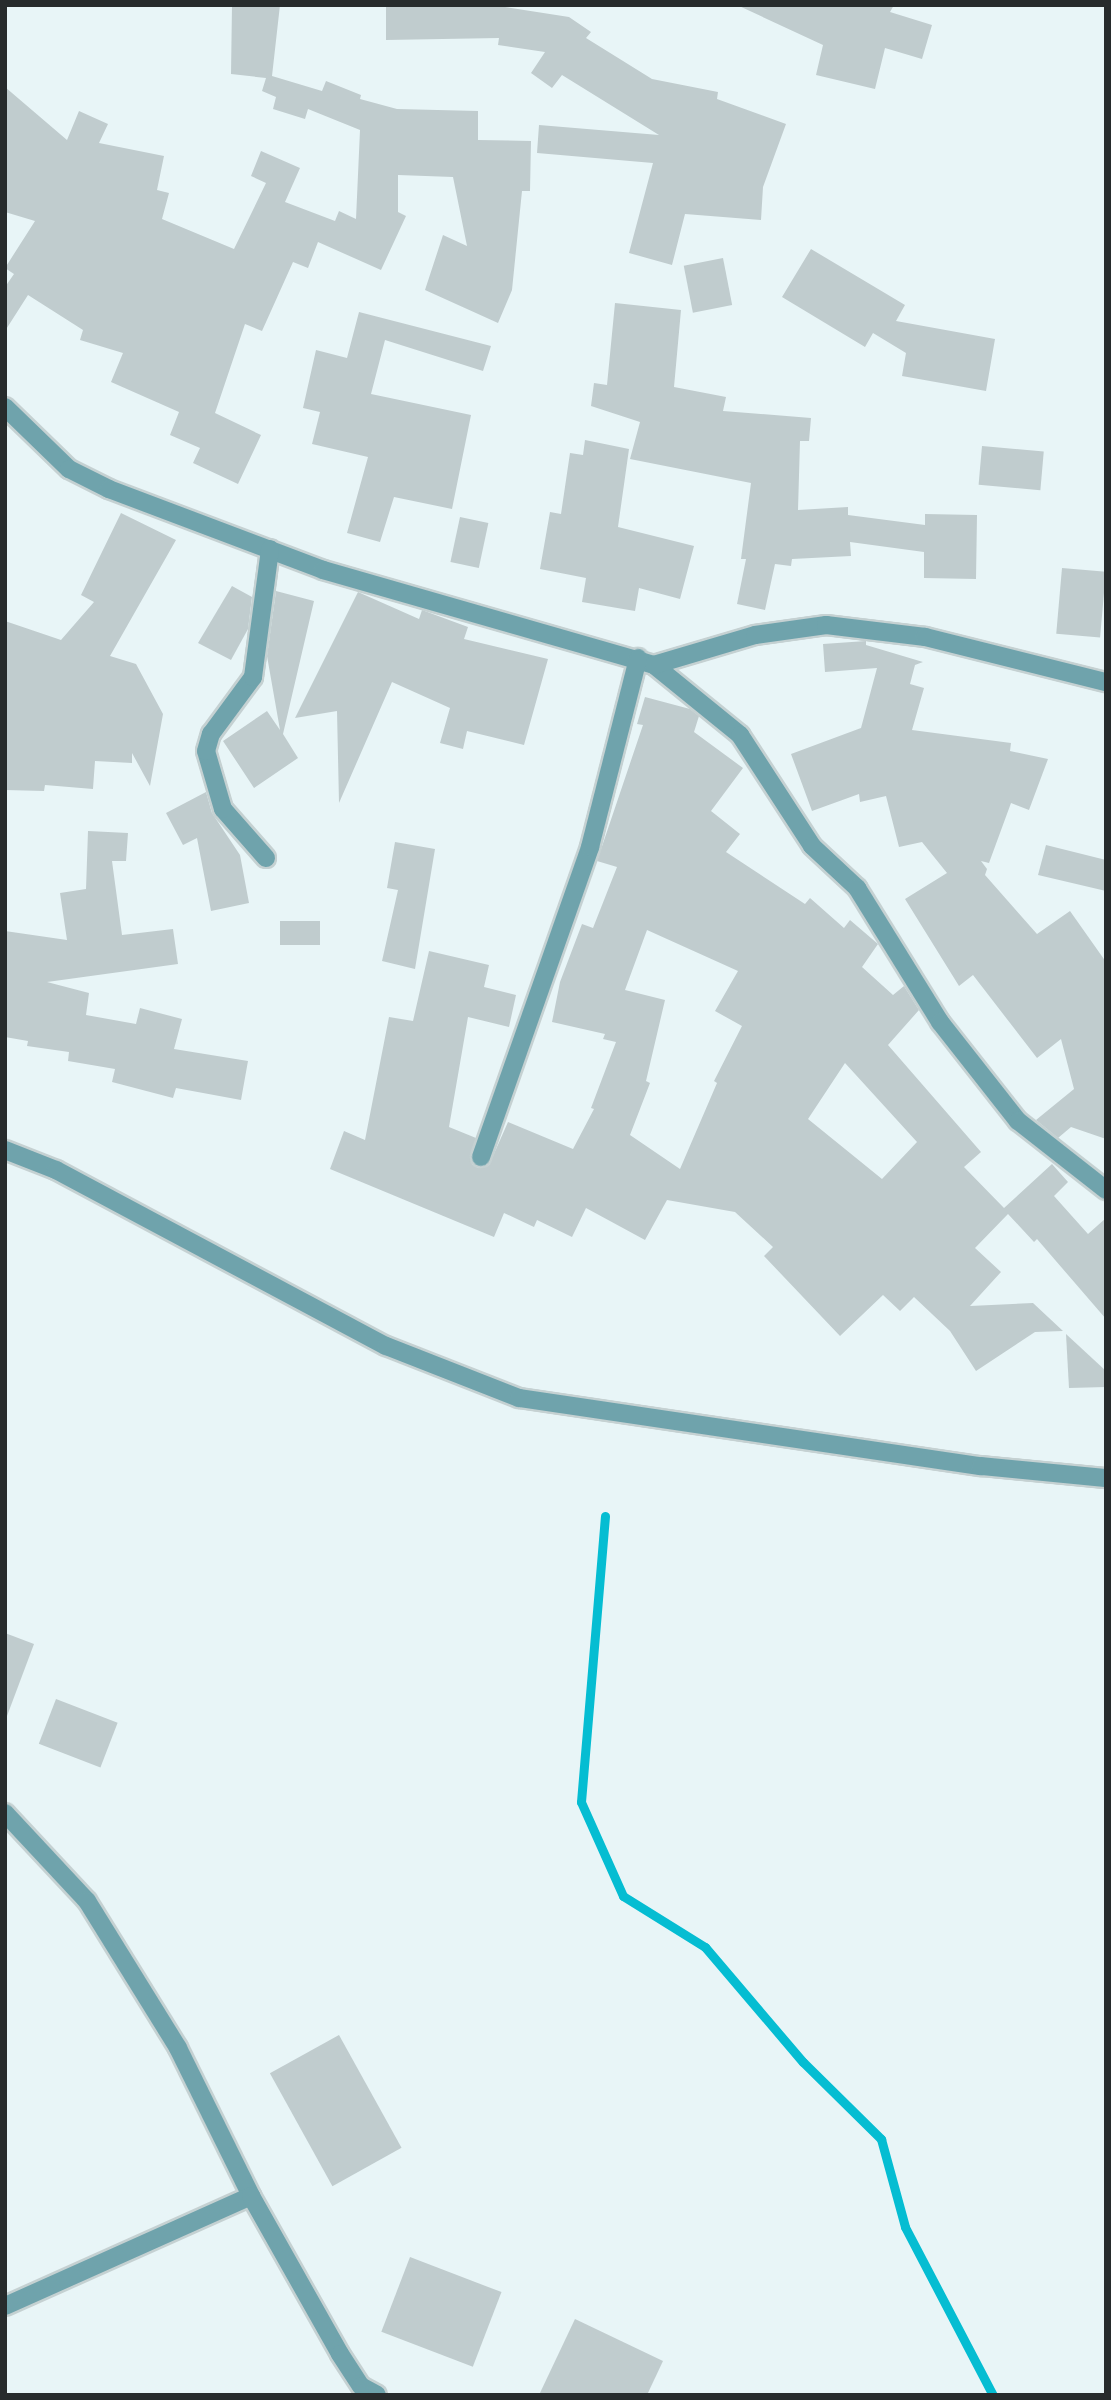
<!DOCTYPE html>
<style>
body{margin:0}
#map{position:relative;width:1111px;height:2400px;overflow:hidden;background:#e8f5f7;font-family:Quicksand,sans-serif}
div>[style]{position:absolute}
.stream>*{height:9px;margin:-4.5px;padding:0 4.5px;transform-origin:4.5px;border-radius:4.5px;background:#05bdd2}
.building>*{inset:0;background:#c0ccce;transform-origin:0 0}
.roads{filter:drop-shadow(2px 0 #c5d1d2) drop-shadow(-2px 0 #c5d1d2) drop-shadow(0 2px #c5d1d2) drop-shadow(0 -2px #c5d1d2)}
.minor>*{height:18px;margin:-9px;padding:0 9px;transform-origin:9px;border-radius:9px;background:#6fa3ac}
span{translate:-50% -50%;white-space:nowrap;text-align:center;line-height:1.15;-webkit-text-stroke:5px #fff;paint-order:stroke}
.frame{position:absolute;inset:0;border:7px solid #272b2c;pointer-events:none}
</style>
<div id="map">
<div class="stream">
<div style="left:605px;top:1516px;width:287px;rotate:94.8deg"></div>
<div style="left:581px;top:1802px;width:103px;rotate:65.9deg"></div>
<div style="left:623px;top:1896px;width:97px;rotate:31.9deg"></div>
<div style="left:705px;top:1947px;width:151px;rotate:49.6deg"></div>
<div style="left:803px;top:2062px;width:110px;rotate:44.6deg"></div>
<div style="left:881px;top:2139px;width:91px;rotate:74.7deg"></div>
<div style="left:905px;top:2227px;width:190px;rotate:62.4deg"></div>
</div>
<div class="building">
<div style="clip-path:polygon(232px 5px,280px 5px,272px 76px,322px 91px,326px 81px,361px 95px,360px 99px,397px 109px,478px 111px,478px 140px,531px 141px,530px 191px,522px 191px,512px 290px,498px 323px,425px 290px,443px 235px,467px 246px,453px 177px,398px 175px,398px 212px,406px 216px,381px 270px,318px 242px,308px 268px,293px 262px,262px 331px,245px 324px,215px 413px,261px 435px,238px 484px,193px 463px,200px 448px,170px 435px,179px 412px,111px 382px,123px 353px,80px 340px,83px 330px,28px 295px,5px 331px,5px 287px,14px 274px,5px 268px,35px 221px,5px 212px,5px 87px,67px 140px,79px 111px,108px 124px,99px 143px,164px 156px,157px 190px,169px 193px,162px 219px,234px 249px,266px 183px,251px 176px,261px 151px,300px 168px,285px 202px,335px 221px,339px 211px,356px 219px,360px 130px,308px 109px,305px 119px,273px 109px,276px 97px,262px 91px,266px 78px,231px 74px)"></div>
<div style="clip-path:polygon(386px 5px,492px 5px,569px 17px,591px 32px,586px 38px,652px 79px,718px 92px,717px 99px,786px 124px,763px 187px,761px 220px,685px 214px,672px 265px,629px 253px,653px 163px,537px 153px,539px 125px,659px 135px,562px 75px,552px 88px,531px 73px,545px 52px,498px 45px,499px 38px,386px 40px)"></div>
<div style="clip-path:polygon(737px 5px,894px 5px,890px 12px,932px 25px,922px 59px,885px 48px,875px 89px,816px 75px,823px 45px)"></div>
<div style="clip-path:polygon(811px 249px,905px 305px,896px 321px,995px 339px,986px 391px,902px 376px,906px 353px,873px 333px,865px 347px,782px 297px)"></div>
<div style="left:723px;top:258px;width:48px;height:40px;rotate:79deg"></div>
<div style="clip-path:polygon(615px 303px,681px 310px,674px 387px,726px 397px,723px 411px,811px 418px,809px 441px,800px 441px,798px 510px,848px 507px,848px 515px,925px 525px,925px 514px,977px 515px,976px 579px,924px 578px,924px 552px,850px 542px,851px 556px,792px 559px,791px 566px,775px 564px,765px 610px,737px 604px,746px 559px,741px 559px,751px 483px,630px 459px,640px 422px,591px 406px,594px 383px,607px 385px)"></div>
<div style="clip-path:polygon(359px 312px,491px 346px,483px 371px,385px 340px,371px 394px,471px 415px,452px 509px,394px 497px,380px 542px,347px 533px,368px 457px,312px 444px,320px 412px,303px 408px,316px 350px,347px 358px)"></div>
<div style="clip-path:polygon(585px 440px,629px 449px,618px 527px,694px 546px,680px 599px,639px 588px,635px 611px,582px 602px,586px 578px,540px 569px,550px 512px,561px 514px,570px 453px,583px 455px)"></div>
<div style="left:982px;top:446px;width:62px;height:39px;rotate:5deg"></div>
<div style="clip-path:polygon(121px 513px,176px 540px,110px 656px,136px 664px,163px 714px,150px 786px,132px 753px,132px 763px,95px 761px,93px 789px,45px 785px,44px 791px,5px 790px,5px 621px,61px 640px,94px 602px,81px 595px)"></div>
<div style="left:460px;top:517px;width:29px;height:46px;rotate:12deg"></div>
<div style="left:1062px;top:568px;width:44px;height:66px;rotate:5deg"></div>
<div style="clip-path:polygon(232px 586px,252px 597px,248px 629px,231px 660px,198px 643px)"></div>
<div style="clip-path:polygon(276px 591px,314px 601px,283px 734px,298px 758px,254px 788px,223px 741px,267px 711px,280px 730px,267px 656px)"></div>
<div style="clip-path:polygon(358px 592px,419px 619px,422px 610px,468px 627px,464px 639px,548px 659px,524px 745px,467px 731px,463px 749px,440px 743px,450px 708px,392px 682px,339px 803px,337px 711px,295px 718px)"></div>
<div style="clip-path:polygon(866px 641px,866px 645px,923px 662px,915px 665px,910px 684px,924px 688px,912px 730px,1011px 743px,1010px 751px,1048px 759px,1029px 810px,1011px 803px,989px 863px,981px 861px,987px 869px,985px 875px,1037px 934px,1070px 911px,1106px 962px,1106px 1139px,1071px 1127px,1058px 1138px,1036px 1120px,1074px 1089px,1061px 1039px,1037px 1058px,973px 975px,959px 986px,905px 899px,947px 873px,922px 842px,899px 847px,886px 796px,860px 802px,859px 794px,812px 811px,791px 754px,861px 728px,877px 668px,825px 672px,823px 644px)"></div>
<div style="clip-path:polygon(evenodd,645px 697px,690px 709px,699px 716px,694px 732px,743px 768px,711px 811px,740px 834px,726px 852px,805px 904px,810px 898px,844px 928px,850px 920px,878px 944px,862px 967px,893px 995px,904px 986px,919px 1010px,888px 1045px,981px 1152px,964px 1167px,1004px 1208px,1052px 1164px,1068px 1182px,1054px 1196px,1088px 1234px,1106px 1218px,1106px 1319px,1037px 1239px,1034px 1242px,1008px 1214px,975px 1248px,1001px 1272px,970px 1306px,1033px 1303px,1063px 1331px,1035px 1332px,976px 1371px,950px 1331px,914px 1297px,900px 1311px,883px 1295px,840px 1336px,764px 1256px,773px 1247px,735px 1212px,667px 1200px,645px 1240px,586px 1208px,572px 1237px,537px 1220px,534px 1227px,504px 1213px,494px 1237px,330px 1169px,344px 1131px,365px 1140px,389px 1017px,413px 1021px,429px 951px,489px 965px,484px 987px,516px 995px,509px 1027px,468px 1017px,449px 1127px,476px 1138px,472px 1164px,478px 1168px,489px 1165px,508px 1122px,573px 1149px,594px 1109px,591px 1108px,616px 1042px,603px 1039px,605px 1034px,552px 1022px,560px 982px,582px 924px,593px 928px,617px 867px,597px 861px,643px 725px,637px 724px,645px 697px,647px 930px,738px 971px,715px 1011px,742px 1026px,714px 1081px,717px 1083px,680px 1169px,630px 1135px,650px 1083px,646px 1081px,665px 1000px,625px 990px,647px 930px,645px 697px,845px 1063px,917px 1142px,882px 1179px,808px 1119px,845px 1063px)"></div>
<div style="clip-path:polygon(206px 792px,212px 813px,240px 855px,249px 903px,211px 911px,197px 838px,183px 845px,166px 813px)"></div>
<div style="clip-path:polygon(88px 831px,128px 833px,126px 861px,112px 861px,122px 935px,173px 929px,178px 964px,47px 982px,89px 993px,86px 1015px,136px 1024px,140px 1008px,182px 1019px,174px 1049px,248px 1061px,241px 1100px,176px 1088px,173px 1098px,112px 1082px,115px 1069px,68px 1061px,69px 1052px,27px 1046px,28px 1041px,5px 1037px,5px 931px,67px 940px,60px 893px,86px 889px)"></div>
<div style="clip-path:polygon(395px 842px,435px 849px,415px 969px,382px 961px,398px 890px,387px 888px)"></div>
<div style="clip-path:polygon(1046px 845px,1106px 860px,1106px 891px,1038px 875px)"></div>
<div style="left:320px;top:921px;width:24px;height:40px;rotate:90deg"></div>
<div style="clip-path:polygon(1066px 1334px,1106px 1371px,1106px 1387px,1069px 1388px)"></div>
<div style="clip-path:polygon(5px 1633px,34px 1644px,7px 1716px,5px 1715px)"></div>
<div style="left:56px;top:1699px;width:66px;height:48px;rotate:21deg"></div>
<div style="left:339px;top:2035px;width:129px;height:79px;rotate:61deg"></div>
<div style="left:410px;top:2257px;width:98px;height:80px;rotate:21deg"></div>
<div style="clip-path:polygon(575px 2319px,663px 2361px,647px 2395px,539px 2395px)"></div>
</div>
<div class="roads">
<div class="minor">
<div style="left:5px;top:407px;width:89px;rotate:44.1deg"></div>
<div style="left:69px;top:469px;width:45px;rotate:26.6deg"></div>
<div style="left:109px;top:489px;width:229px;rotate:20.7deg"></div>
<div style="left:323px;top:570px;width:344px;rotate:16deg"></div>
<div style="left:654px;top:665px;width:111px;rotate:39.1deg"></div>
<div style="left:740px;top:735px;width:132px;rotate:57deg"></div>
<div style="left:812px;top:846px;width:62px;rotate:43deg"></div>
<div style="left:857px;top:888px;width:158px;rotate:58.2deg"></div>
<div style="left:940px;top:1022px;width:126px;rotate:51.8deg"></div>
<div style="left:1018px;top:1121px;width:112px;rotate:38.1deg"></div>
<div style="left:654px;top:665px;width:105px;rotate:-16.5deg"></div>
<div style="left:755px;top:635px;width:72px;rotate:-8deg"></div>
<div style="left:826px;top:625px;width:100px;rotate:6.9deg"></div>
<div style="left:925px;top:637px;width:187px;rotate:14deg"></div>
<div style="left:266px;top:858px;width:65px;rotate:-131.3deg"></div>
<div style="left:223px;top:809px;width:60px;rotate:-106.3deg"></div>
<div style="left:206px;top:751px;width:18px;rotate:-74deg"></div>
<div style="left:211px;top:734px;width:71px;rotate:-53.6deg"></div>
<div style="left:253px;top:677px;width:129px;rotate:-82.4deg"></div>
<div style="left:5px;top:1150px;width:55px;rotate:21.4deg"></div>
<div style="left:56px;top:1170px;width:374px;rotate:28.1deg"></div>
<div style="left:386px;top:1346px;width:143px;rotate:21.4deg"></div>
<div style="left:519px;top:1398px;width:467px;rotate:8.4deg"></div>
<div style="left:981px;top:1466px;width:126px;rotate:5.5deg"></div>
<div style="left:481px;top:1157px;width:329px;rotate:-70.6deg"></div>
<div style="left:590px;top:847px;width:195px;rotate:-75.7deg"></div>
<div style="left:5px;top:1813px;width:120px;rotate:47deg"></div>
<div style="left:87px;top:1901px;width:173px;rotate:58.2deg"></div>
<div style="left:178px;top:2048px;width:165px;rotate:63.7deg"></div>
<div style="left:251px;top:2196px;width:269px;rotate:155.9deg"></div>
<div style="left:251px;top:2196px;width:181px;rotate:60.6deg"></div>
<div style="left:340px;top:2354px;width:38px;rotate:57deg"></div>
<div style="left:361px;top:2386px;width:18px;rotate:29deg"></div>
</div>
</div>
<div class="frame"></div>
</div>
